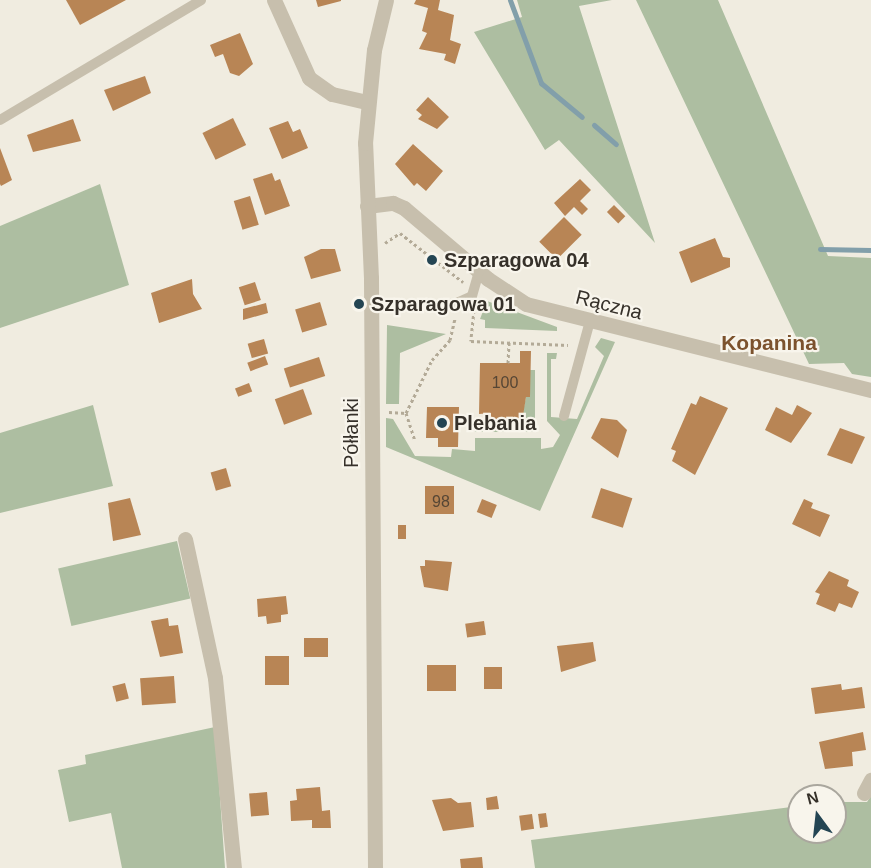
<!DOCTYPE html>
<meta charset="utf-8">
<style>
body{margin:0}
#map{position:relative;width:871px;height:868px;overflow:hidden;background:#f0ece0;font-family:Helvetica,sans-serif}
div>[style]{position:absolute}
.green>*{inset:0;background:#adbea1;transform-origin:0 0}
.stream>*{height:5px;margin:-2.5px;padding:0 2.5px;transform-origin:2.5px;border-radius:2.5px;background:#829faa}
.building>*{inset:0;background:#b88555;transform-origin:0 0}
.path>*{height:3px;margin-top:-1.5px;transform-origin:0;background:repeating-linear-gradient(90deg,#b3aa97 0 3px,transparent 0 6px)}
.service>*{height:10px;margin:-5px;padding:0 5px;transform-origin:5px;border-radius:5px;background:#c7bfad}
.minor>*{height:15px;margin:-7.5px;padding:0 7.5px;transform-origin:7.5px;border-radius:7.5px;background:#c7bfad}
.tertiary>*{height:15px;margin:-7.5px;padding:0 7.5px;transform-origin:7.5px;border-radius:7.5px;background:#c7bfad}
.dots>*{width:16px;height:16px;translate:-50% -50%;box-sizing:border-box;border:3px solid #f8f5ec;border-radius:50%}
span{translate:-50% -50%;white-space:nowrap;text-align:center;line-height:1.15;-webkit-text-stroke:4.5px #f8f5ec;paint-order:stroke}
.number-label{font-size:16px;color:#564635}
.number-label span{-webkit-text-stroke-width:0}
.poi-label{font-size:20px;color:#36312a;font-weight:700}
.left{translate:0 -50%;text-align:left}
.street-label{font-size:20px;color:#36312a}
.neighbourhood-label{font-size:21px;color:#7c522d;font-weight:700}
.north{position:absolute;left:787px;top:784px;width:60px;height:60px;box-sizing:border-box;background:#f8f5ec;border:2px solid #aaa79e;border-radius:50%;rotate:345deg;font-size:16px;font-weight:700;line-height:24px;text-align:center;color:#36312a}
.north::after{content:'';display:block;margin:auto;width:21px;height:27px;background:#244553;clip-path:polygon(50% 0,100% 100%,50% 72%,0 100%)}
</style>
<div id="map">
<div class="green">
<div style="clip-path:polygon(517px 0,612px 0,579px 6px,655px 243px,559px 140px,545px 150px,474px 32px,522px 17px)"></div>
<div style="clip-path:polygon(636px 0,718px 0,828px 256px,871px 258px,871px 377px,852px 374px,844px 363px,809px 364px)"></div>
<div style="clip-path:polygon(100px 184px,129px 285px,0 328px,0 226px)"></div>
<div style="clip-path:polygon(487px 301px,557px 327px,557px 331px,485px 328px,485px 320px,480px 319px)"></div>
<div style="clip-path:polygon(387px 325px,446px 334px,400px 353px,399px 404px,386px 404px)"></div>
<div style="clip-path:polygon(601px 338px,615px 342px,540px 511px,386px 447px,386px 418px,393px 419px,415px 456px,451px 457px,452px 449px,475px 451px,475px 438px,541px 438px,541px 449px,553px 447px,560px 435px,547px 421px,547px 353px,557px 353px,556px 359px,551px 359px,551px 417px,577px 419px,604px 356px,595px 347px)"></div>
<div style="clip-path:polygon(530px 370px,535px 370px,535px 432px,475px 432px,475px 420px,521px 421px,526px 397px,530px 397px)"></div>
<div style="clip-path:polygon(93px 405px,113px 486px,0 513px,0 433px)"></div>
<div style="left:177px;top:541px;width:59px;height:122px;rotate:77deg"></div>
<div style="clip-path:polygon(215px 727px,225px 868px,122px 868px,111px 813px,69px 822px,58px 770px,86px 764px,85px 755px)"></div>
<div style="clip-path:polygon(871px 796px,871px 868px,535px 868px,531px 840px,799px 806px,799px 832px,835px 832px,835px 802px,867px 802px)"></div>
</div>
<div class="stream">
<div style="left:510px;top:0;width:89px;rotate:69.5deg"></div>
<div style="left:541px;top:83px;width:53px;rotate:39.7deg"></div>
<div style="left:594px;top:125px;width:29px;rotate:41deg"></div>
<div style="left:820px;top:249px;width:51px;rotate:1.1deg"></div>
</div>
<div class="building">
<div style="clip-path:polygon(66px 0,126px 0,80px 25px)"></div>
<div style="clip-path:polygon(316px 0,341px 0,341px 1px,318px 7px)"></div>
<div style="clip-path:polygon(416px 0,440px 0,438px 10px,454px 15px,450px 40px,461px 44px,455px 64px,444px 60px,446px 54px,419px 49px,427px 33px,422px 31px,428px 8px,414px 4px)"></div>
<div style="clip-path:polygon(240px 33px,253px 64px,239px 76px,230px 73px,223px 54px,215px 57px,210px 45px)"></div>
<div style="clip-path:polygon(145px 76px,151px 93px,113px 111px,104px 90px)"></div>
<div style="clip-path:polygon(428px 97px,449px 117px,437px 129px,418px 119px,422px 115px,416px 110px)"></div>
<div style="left:233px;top:118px;width:30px;height:34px;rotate:64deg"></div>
<div style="clip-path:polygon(73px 119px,81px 141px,33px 152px,27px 135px)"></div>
<div style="clip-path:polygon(288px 121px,293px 132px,300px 129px,308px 148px,282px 159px,269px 128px)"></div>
<div style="clip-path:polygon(413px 144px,443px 171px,426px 191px,417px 183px,414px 186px,395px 164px)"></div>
<div style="clip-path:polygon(0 148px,12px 180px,1px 186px,0 184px)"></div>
<div style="clip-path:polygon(272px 173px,275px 181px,280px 179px,290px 206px,265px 215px,253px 179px)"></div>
<div style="clip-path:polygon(580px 179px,591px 190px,580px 201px,588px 209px,582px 215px,574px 207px,565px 216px,554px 203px)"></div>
<div style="left:250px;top:196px;width:30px;height:17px;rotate:73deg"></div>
<div style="left:614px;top:205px;width:16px;height:10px;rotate:45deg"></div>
<div style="left:564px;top:217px;width:25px;height:35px;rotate:45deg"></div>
<div style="clip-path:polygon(715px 238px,723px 257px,730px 258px,730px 267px,691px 283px,679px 252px)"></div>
<div style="clip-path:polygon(321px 249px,335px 249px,341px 271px,311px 279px,304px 257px)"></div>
<div style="clip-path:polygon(192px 279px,193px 294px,202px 309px,159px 323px,151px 293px)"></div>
<div style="left:255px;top:282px;width:19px;height:17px;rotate:72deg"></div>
<div style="left:320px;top:302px;width:24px;height:26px;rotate:73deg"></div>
<div style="clip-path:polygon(266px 303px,268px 313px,243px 320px,243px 309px)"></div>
<div style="left:264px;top:339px;width:15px;height:17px;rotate:74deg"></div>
<div style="clip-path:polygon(520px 351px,531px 351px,530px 397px,526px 397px,522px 422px,484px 422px,491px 420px,491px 413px,479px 414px,480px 363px,520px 363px)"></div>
<div style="left:265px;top:356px;width:9px;height:19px;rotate:69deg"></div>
<div style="left:319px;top:357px;width:20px;height:37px;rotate:72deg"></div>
<div style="left:249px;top:383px;width:9px;height:15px;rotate:69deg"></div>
<div style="left:303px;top:389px;width:27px;height:30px;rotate:70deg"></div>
<div style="clip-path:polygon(700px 396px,728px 408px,695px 475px,672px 461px,676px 451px,671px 449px,691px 403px,696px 405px)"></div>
<div style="clip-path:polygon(797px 405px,812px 413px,791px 443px,765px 430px,776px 407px,792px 415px)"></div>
<div style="clip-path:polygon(427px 407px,459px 407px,458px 447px,438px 447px,438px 438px,426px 438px)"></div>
<div style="clip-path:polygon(601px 418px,617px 420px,627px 430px,618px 458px,591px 438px)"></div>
<div style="clip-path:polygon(840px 428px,865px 437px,852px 464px,827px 455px)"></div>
<div style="left:226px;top:468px;width:19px;height:16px;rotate:74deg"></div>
<div style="left:425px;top:486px;width:29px;height:28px"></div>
<div style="left:601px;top:488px;width:33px;height:31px;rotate:18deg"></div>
<div style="clip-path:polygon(130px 498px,141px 535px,113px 541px,108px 503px)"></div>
<div style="left:482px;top:499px;width:16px;height:14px;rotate:22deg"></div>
<div style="clip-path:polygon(804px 499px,813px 503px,811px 508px,830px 515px,820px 537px,792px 524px)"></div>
<div style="left:398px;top:525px;width:8px;height:14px"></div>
<div style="clip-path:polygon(425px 560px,452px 562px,448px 591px,424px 587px,420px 566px,425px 566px)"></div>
<div style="clip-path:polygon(829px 571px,849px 580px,847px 586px,859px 592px,852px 608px,839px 603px,835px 612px,816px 604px,820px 594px,815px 592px)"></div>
<div style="clip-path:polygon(286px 596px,288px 614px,281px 615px,281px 622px,267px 624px,266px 616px,258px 617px,257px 599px)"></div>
<div style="clip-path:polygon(168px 618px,169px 626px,178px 625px,183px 653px,160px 657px,151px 621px)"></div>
<div style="left:484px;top:621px;width:14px;height:19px;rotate:82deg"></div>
<div style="left:304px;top:638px;width:24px;height:19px"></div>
<div style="clip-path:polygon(593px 642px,596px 661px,561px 672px,557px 646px)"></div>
<div style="left:265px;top:656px;width:24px;height:29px"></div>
<div style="left:456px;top:665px;width:26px;height:29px;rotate:90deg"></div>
<div style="left:484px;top:667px;width:18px;height:22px"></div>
<div style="left:174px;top:676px;width:27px;height:34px;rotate:86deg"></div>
<div style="left:125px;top:683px;width:16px;height:13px;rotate:76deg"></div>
<div style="clip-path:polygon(841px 684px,842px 690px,862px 687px,865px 708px,815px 714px,811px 688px)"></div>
<div style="clip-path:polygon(863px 732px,866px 750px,852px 752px,853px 766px,825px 769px,819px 742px)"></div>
<div style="clip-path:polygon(320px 787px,322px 811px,330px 810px,331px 828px,312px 828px,312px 820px,291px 821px,290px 801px,297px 800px,296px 789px)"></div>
<div style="left:267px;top:792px;width:23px;height:18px;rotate:85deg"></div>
<div style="clip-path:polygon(497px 796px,499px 809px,487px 810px,486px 798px)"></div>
<div style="clip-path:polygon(451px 798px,458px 803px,471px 802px,474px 827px,443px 831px,432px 800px)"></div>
<div style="left:546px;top:813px;width:14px;height:8px;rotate:82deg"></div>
<div style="left:532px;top:814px;width:15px;height:13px;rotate:82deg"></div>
<div style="clip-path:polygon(482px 857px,483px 868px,461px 868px,460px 859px)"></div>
</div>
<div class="path">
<div style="left:385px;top:243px;width:18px;rotate:-34deg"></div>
<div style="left:400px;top:233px;width:80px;rotate:37.9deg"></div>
<div style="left:474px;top:310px;width:31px;rotate:96deg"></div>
<div style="left:471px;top:341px;width:97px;rotate:2.4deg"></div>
<div style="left:508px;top:363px;width:21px;rotate:-87deg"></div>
<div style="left:389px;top:412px;width:17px;rotate:3deg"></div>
<div style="left:406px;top:413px;width:59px;rotate:-63.9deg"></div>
<div style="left:432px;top:360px;width:27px;rotate:-48deg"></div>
<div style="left:450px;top:340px;width:23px;rotate:-77deg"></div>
<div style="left:406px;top:413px;width:28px;rotate:72deg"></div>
</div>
<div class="service">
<div style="left:0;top:120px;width:234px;rotate:-30.8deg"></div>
<div style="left:452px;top:305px;width:22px;rotate:-24deg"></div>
<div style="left:472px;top:296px;width:25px;rotate:-74deg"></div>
<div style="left:564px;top:416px;width:98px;rotate:-74.7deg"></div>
</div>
<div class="minor">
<div style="left:274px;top:0;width:85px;rotate:65.8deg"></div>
<div style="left:309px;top:78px;width:28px;rotate:35deg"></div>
<div style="left:332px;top:94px;width:37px;rotate:13deg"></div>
<div style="left:367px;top:206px;width:26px;rotate:-7deg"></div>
<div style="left:393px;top:203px;width:12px;rotate:24deg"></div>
<div style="left:404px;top:208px;width:110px;rotate:40.2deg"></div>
<div style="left:488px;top:279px;width:45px;rotate:33.3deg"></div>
<div style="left:526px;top:304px;width:356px;rotate:14deg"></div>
<div style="left:185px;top:539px;width:142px;rotate:77.8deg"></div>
<div style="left:215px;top:678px;width:191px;rotate:84.3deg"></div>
<div style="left:864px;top:793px;width:15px;rotate:-62deg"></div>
</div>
<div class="tertiary">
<div style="left:375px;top:868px;width:590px;rotate:-90.39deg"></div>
<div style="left:371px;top:278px;width:135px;rotate:-92.5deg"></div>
<div style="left:365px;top:143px;width:93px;rotate:-84.5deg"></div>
<div style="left:374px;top:50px;width:51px;rotate:-76.5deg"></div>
</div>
<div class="dots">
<div style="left:432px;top:260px;background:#244553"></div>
<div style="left:359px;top:304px;background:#244553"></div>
<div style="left:442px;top:423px;background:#244553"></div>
</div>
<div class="number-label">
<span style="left:505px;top:383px">100</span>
<span style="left:441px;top:502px">98</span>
</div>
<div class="poi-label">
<span class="left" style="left:444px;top:260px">Szparagowa 04</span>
<span class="left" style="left:371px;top:304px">Szparagowa 01</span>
<span class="left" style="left:454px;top:423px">Plebania</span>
</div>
<div class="street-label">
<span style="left:609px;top:305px;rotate:14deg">Rączna</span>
<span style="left:351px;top:433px;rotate:-90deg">Półłanki</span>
</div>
<div class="neighbourhood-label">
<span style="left:769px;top:343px">Kopanina</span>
</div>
<div class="north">N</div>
</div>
